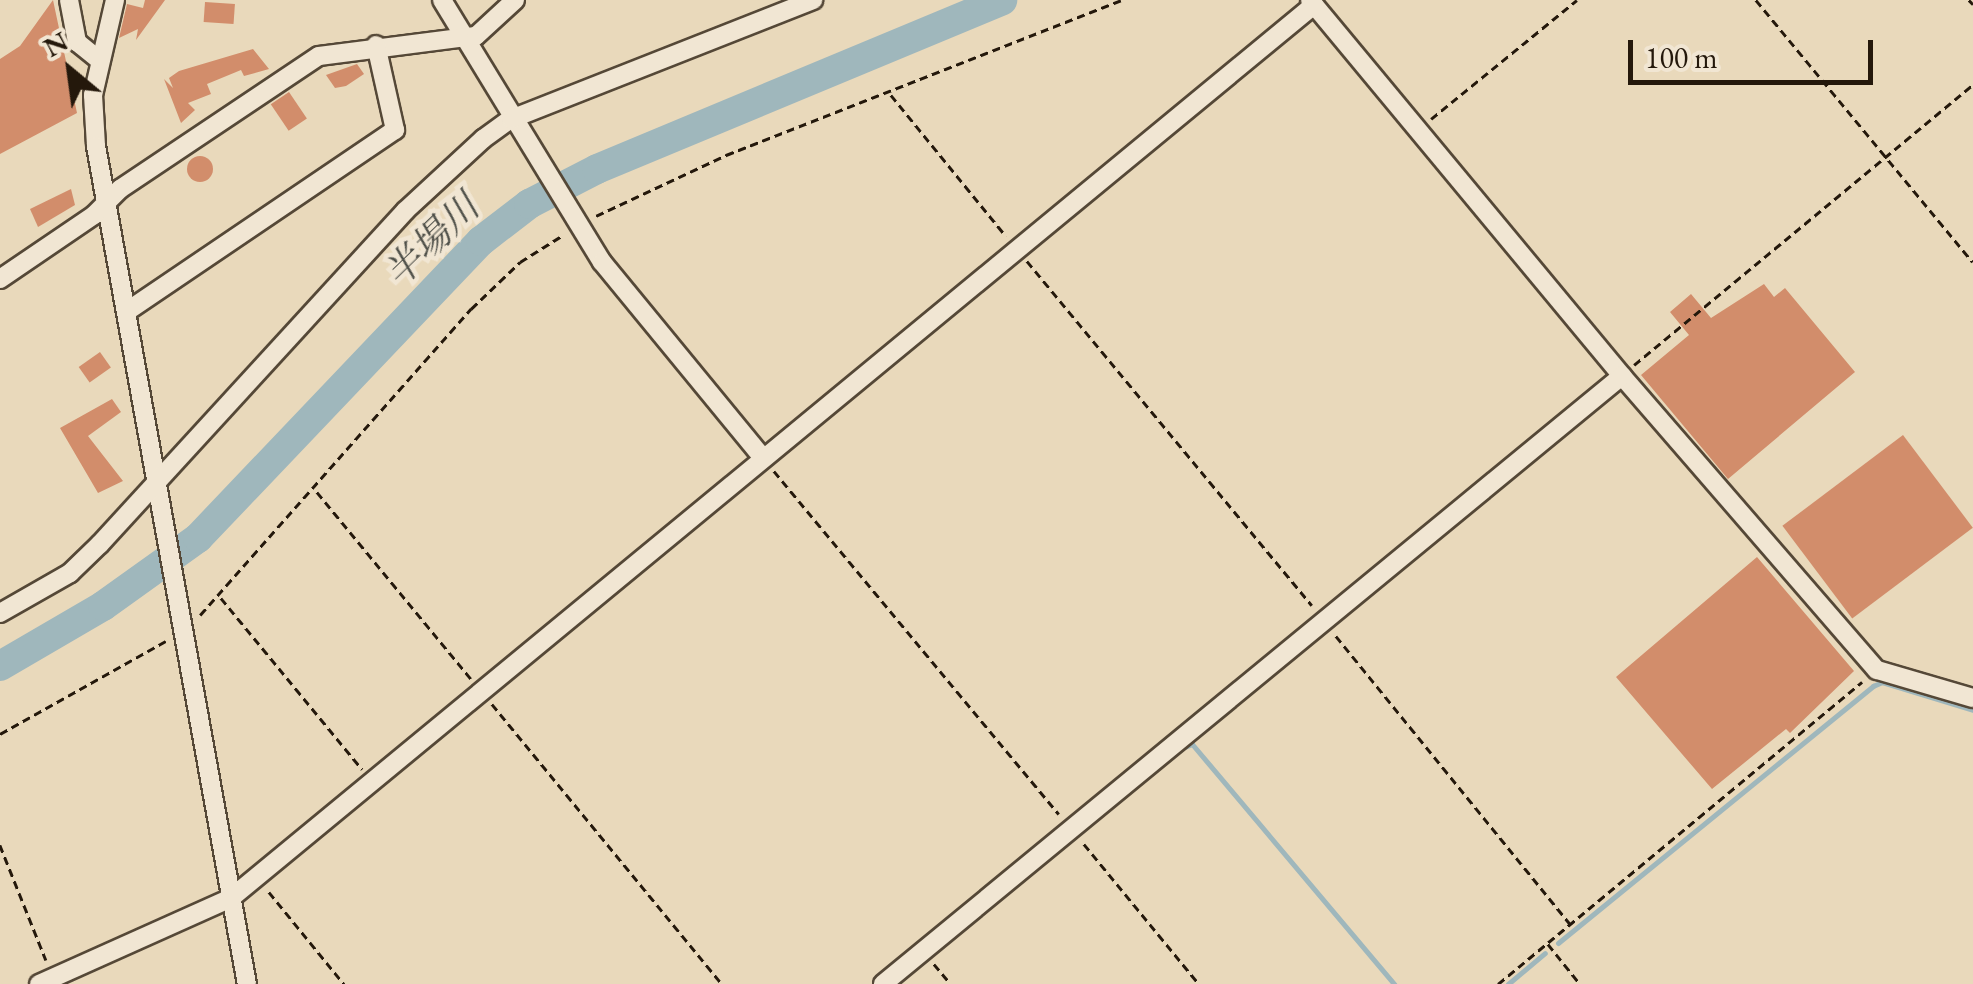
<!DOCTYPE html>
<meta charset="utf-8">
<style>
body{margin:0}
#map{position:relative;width:1973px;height:984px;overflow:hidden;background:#e9d9bb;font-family:"EB Garamond","Noto Serif JP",serif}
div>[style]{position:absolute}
.stream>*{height:5px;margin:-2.5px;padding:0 2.5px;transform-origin:2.5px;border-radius:2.5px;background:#9fb7bc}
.river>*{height:30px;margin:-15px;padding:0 15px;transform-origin:15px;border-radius:15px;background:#9fb7bc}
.building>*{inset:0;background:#d28d6b;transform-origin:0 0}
.round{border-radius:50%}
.path>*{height:2.5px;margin-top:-1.25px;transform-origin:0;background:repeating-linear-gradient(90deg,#24180b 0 8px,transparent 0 13px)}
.roads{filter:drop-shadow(2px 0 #554837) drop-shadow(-2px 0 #554837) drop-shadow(0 2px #554837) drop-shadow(0 -2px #554837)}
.minor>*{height:18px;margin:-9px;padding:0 9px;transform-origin:9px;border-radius:9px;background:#f1e6d3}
span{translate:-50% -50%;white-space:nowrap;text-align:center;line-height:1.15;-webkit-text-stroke:9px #f1e6d3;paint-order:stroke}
.water-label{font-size:38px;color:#4f5049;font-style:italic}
.north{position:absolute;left:20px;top:20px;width:100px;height:100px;-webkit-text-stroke:8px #f1e6d3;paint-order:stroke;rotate:331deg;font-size:28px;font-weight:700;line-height:40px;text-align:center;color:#24180b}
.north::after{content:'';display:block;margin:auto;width:35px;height:45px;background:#24180b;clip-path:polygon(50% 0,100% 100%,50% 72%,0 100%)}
.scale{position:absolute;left:1628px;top:40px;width:245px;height:45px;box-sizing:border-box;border:5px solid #24180b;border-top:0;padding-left:12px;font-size:30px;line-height:35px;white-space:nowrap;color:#24180b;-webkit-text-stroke:8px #f1e6d3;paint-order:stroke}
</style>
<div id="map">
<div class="stream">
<div style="left:1180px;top:749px;width:13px;rotate:-23deg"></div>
<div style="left:1192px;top:744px;width:314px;rotate:49.9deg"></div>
<div style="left:1558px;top:943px;width:407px;rotate:-39.2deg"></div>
<div style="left:1873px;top:686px;width:10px;rotate:-24deg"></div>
<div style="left:1882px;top:682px;width:95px;rotate:17.1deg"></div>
<div style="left:1508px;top:984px;width:48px;rotate:-40deg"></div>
</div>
<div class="river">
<div style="left:0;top:666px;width:119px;rotate:-30.2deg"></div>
<div style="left:103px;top:606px;width:117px;rotate:-35.6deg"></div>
<div style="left:198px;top:538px;width:410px;rotate:-46.4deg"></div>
<div style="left:481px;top:241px;width:61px;rotate:-37.6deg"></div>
<div style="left:529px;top:204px;width:76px;rotate:-27.2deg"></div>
<div style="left:597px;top:169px;width:439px;rotate:-22.6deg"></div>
</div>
<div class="building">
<div style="clip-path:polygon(53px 0,77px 113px,0 154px,0 59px,20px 46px)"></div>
<div style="clip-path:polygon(145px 0,165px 0,136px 40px,138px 29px,119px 38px,127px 4px,143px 8px)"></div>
<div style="left:205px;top:2px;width:30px;height:20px;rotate:4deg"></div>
<div style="clip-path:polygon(253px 49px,269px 69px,244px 76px,241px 70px,207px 84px,211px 94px,188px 103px,195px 110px,181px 123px,164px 79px,173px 88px,169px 78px,179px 71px)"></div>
<div style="clip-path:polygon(357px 64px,364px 74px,346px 86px,335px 88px,326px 75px)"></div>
<div style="left:289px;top:92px;width:32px;height:22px;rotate:56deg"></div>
<div class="round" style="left:187px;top:156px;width:26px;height:26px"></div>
<div style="clip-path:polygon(71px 189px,75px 205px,38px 227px,30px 209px)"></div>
<div style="clip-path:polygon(1764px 284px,1774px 297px,1785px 288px,1855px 372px,1728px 479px,1641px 375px,1689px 335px,1670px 312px,1691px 294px,1711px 318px)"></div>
<div style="left:100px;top:352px;width:19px;height:26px;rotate:55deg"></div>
<div style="clip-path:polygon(112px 399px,121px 412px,88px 436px,123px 481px,98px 493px,60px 428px)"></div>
<div style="left:1903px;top:435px;width:116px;height:151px;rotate:53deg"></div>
<div style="clip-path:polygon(1757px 557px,1854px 671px,1790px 733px,1786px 729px,1712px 789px,1616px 677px)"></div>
</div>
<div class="path">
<div style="left:1756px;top:0;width:340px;rotate:50.4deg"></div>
<div style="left:1969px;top:0;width:6px;rotate:45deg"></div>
<div style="left:891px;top:95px;width:182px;rotate:50.8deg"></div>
<div style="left:1431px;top:119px;width:188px;rotate:-39.2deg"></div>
<div style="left:596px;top:216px;width:144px;rotate:-25.1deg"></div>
<div style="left:726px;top:155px;width:424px;rotate:-21.4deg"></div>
<div style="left:1027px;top:261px;width:447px;rotate:50.4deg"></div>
<div style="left:1634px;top:365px;width:440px;rotate:-39.6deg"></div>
<div style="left:774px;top:471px;width:446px;rotate:50.3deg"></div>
<div style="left:317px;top:492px;width:242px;rotate:50.5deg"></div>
<div style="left:221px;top:598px;width:222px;rotate:50.5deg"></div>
<div style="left:200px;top:615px;width:409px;rotate:-48.5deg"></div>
<div style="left:471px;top:309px;width:68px;rotate:-43.8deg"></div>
<div style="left:520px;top:262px;width:51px;rotate:-32.1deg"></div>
<div style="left:1336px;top:636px;width:371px;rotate:50.9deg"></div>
<div style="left:492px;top:704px;width:362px;rotate:50.6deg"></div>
<div style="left:0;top:734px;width:190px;rotate:-29.3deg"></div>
<div style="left:1084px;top:844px;width:181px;rotate:50.6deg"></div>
<div style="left:0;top:845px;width:124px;rotate:68.2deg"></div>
<div style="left:269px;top:892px;width:119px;rotate:50.8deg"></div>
<div style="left:1548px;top:944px;width:51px;rotate:51.3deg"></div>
<div style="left:934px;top:964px;width:26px;rotate:50deg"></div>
<div style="left:1498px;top:984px;width:473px;rotate:-39.7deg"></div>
</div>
<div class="roads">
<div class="minor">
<div style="left:69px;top:0;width:43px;rotate:79.2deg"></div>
<div style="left:77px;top:42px;width:28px;rotate:39deg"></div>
<div style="left:115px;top:0;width:98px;rotate:103deg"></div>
<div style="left:93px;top:95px;width:51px;rotate:86.6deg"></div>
<div style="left:96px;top:146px;width:851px;rotate:79.79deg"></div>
<div style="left:442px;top:0;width:307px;rotate:58.6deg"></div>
<div style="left:602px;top:262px;width:254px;rotate:50.6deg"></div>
<div style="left:1310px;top:0;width:489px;rotate:50.3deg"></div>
<div style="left:1622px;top:376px;width:389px;rotate:49.1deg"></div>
<div style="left:1877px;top:670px;width:100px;rotate:16.3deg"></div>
<div style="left:0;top:279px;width:114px;rotate:-34.2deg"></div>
<div style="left:94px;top:215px;width:37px;rotate:-45deg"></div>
<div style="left:120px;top:189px;width:239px;rotate:-33.8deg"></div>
<div style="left:319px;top:56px;width:158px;rotate:-7.3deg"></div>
<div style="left:476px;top:36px;width:53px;rotate:-42.7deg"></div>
<div style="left:126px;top:312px;width:325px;rotate:-34.1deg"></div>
<div style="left:395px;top:130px;width:87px;rotate:-102.6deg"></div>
<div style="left:0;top:613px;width:81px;rotate:-29.7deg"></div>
<div style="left:70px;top:573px;width:42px;rotate:-44deg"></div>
<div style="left:100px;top:544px;width:452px;rotate:-47.5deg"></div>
<div style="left:405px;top:211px;width:106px;rotate:-42.7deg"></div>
<div style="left:483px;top:139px;width:34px;rotate:-36deg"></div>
<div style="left:511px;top:119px;width:325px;rotate:-21.5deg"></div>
<div style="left:39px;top:984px;width:210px;rotate:-24.1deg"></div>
<div style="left:231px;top:898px;width:1404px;rotate:-39.51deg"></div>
<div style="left:883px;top:984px;width:957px;rotate:-39.45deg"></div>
</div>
</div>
<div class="water-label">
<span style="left:431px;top:240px;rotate:-44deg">半場川</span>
</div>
<div class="north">N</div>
<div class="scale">100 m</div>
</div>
